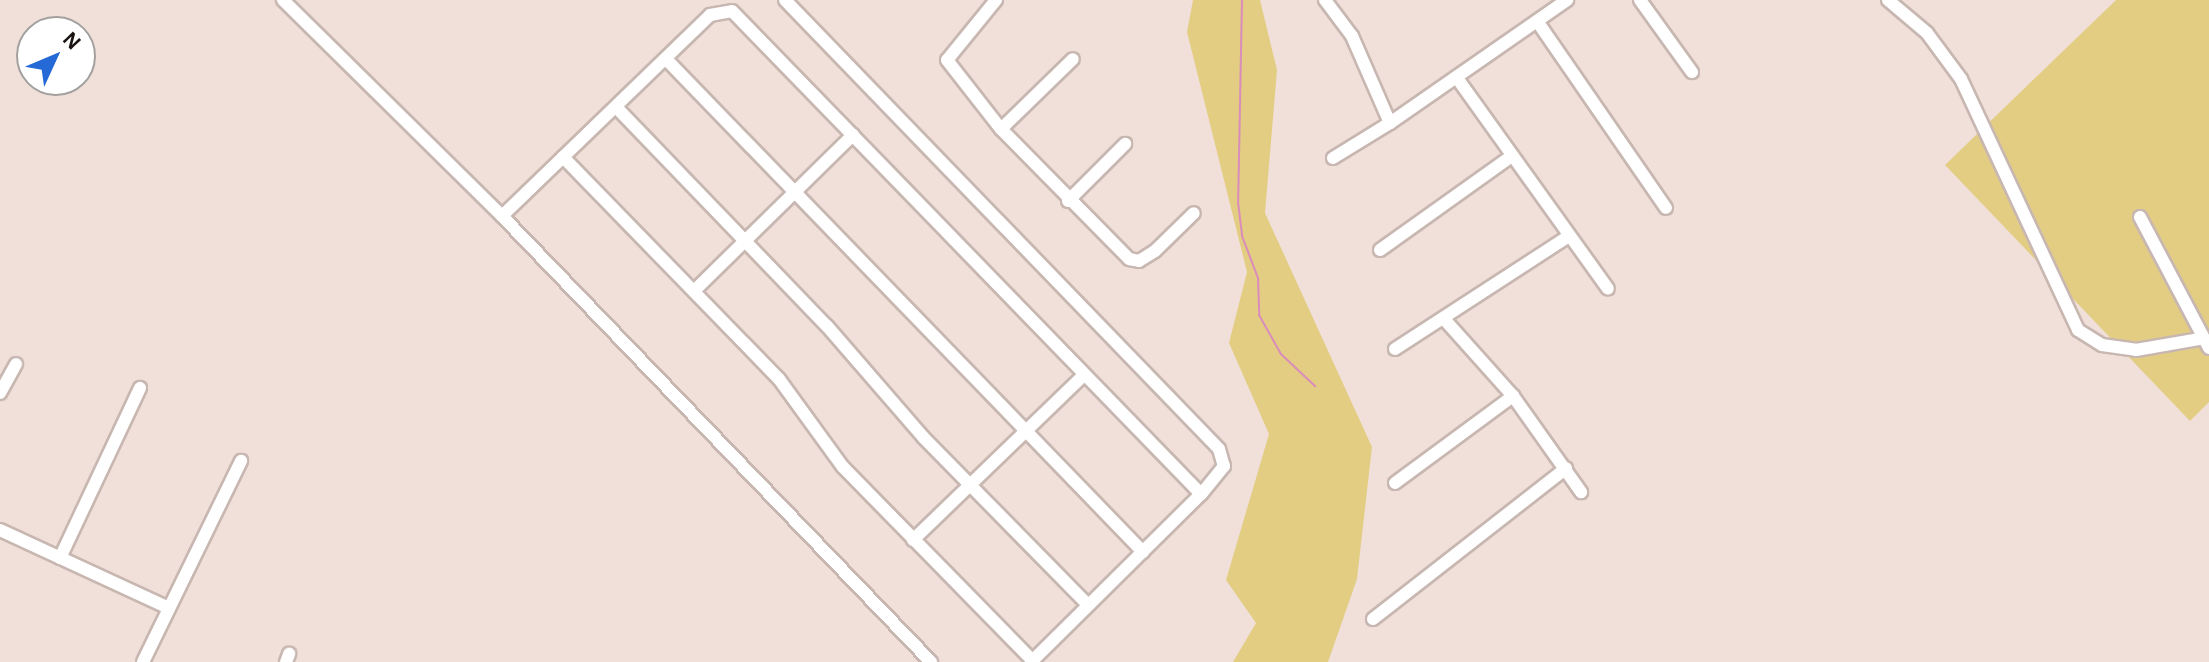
<!DOCTYPE html>
<style>
body{margin:0}
#map{position:relative;width:2209px;height:662px;overflow:hidden;background:#f1e0da;font-family:"Alegreya Sans",sans-serif}
div>[style]{position:absolute}
.green>*{inset:0;background:#e2cd82}
.stream>*{height:2px;margin:-1px;padding:0 1px;transform-origin:1px;border-radius:1px;background:#da8cbb}
.roads{filter:drop-shadow(2px 0 #c8b7b1) drop-shadow(-2px 0 #c8b7b1) drop-shadow(0 2px #c8b7b1) drop-shadow(0 -2px #c8b7b1)}
.minor>*{height:12px;margin:-6px;padding:0 6px;transform-origin:6px;border-radius:6px;background:#fff}
span{translate:-50% -50%;white-space:nowrap;text-align:center;line-height:1.15;-webkit-text-stroke:6px #fff;paint-order:stroke}
.north{position:absolute;left:16px;top:16px;width:80px;height:80px;box-sizing:border-box;background:#fff;border:2px solid #a3a1a0;border-radius:50%;rotate:46deg;font-size:22px;font-weight:700;line-height:32px;text-align:center;color:#1a1412}
.north::after{content:'';display:block;margin:auto;width:28px;height:36px;background:#2469d5;clip-path:polygon(50% 0,100% 100%,50% 72%,0 100%)}
</style>
<div id="map">
<div class="green">
<div style="clip-path:polygon(1193px 0,1260px 0,1277px 70px,1265px 213px,1372px 447px,1357px 579px,1328px 662px,1233px 662px,1256px 623px,1226px 580px,1269px 434px,1229px 343px,1247px 272px,1187px 32px)"></div>
<div style="clip-path:polygon(2116px 0,2209px 0,2209px 402px,2190px 421px,1945px 165px)"></div>
</div>
<div class="stream">
<div style="left:1242px;top:0;width:202px;rotate:91.1deg"></div>
<div style="left:1238px;top:202px;width:34px;rotate:83deg"></div>
<div style="left:1242px;top:236px;width:45px;rotate:69.1deg"></div>
<div style="left:1258px;top:278px;width:37px;rotate:88deg"></div>
<div style="left:1259px;top:315px;width:45px;rotate:60.6deg"></div>
<div style="left:1281px;top:354px;width:47px;rotate:43.3deg"></div>
</div>
<div class="roads">
<div class="minor">
<div style="left:283px;top:0;width:308px;rotate:44.6deg"></div>
<div style="left:502px;top:216px;width:619px;rotate:46.11deg"></div>
<div style="left:785px;top:0;width:624px;rotate:45.97deg"></div>
<div style="left:1219px;top:449px;width:18px;rotate:74deg"></div>
<div style="left:1224px;top:466px;width:36px;rotate:129deg"></div>
<div style="left:996px;top:0;width:77px;rotate:129.2deg"></div>
<div style="left:947px;top:60px;width:88px;rotate:52deg"></div>
<div style="left:1001px;top:129px;width:182px;rotate:45.4deg"></div>
<div style="left:1129px;top:259px;width:10px;rotate:11deg"></div>
<div style="left:1139px;top:261px;width:19px;rotate:-32deg"></div>
<div style="left:1155px;top:251px;width:54px;rotate:-44.3deg"></div>
<div style="left:1325px;top:0;width:45px;rotate:53.1deg"></div>
<div style="left:1352px;top:36px;width:95px;rotate:66.4deg"></div>
<div style="left:1390px;top:123px;width:216px;rotate:-34.8deg"></div>
<div style="left:1640px;top:0;width:89px;rotate:54.2deg"></div>
<div style="left:1888px;top:0;width:51px;rotate:40.2deg"></div>
<div style="left:1927px;top:33px;width:57px;rotate:53.5deg"></div>
<div style="left:1961px;top:79px;width:277px;rotate:65deg"></div>
<div style="left:2078px;top:330px;width:28px;rotate:32deg"></div>
<div style="left:2102px;top:345px;width:34px;rotate:8deg"></div>
<div style="left:2136px;top:350px;width:65px;rotate:-9.8deg"></div>
<div style="left:1537px;top:21px;width:227px;rotate:55.4deg"></div>
<div style="left:666px;top:59px;width:686px;rotate:45.94deg"></div>
<div style="left:1457px;top:78px;width:259px;rotate:54.4deg"></div>
<div style="left:616px;top:107px;width:304px;rotate:46.1deg"></div>
<div style="left:827px;top:326px;width:147px;rotate:49.1deg"></div>
<div style="left:923px;top:437px;width:235px;rotate:45.5deg"></div>
<div style="left:1001px;top:129px;width:100px;rotate:-44.2deg"></div>
<div style="left:563px;top:157px;width:310px;rotate:45.8deg"></div>
<div style="left:779px;top:379px;width:109px;rotate:54deg"></div>
<div style="left:843px;top:467px;width:272px;rotate:45.6deg"></div>
<div style="left:1333px;top:158px;width:67px;rotate:-31.6deg"></div>
<div style="left:1068px;top:201px;width:81px;rotate:-45deg"></div>
<div style="left:502px;top:216px;width:289px;rotate:-44deg"></div>
<div style="left:710px;top:15px;width:22px;rotate:-10deg"></div>
<div style="left:732px;top:11px;width:673px;rotate:45.84deg"></div>
<div style="left:1201px;top:494px;width:239px;rotate:135.3deg"></div>
<div style="left:2140px;top:217px;width:148px;rotate:62.2deg"></div>
<div style="left:1380px;top:250px;width:162px;rotate:-35.5deg"></div>
<div style="left:694px;top:291px;width:223px;rotate:-44.5deg"></div>
<div style="left:1445px;top:320px;width:102px;rotate:48.2deg"></div>
<div style="left:1513px;top:396px;width:118px;rotate:54.7deg"></div>
<div style="left:1395px;top:349px;width:207px;rotate:-33deg"></div>
<div style="left:0;top:393px;width:33px;rotate:-61deg"></div>
<div style="left:1395px;top:483px;width:147px;rotate:-36.4deg"></div>
<div style="left:0;top:530px;width:186px;rotate:24.8deg"></div>
<div style="left:913px;top:540px;width:238px;rotate:-44deg"></div>
<div style="left:60px;top:558px;width:188px;rotate:-64.8deg"></div>
<div style="left:1373px;top:619px;width:245px;rotate:-38deg"></div>
<div style="left:143px;top:662px;width:224px;rotate:-64deg"></div>
<div style="left:286px;top:662px;width:9px;rotate:-69deg"></div>
</div>
</div>
<div class="north">N</div>
</div>
